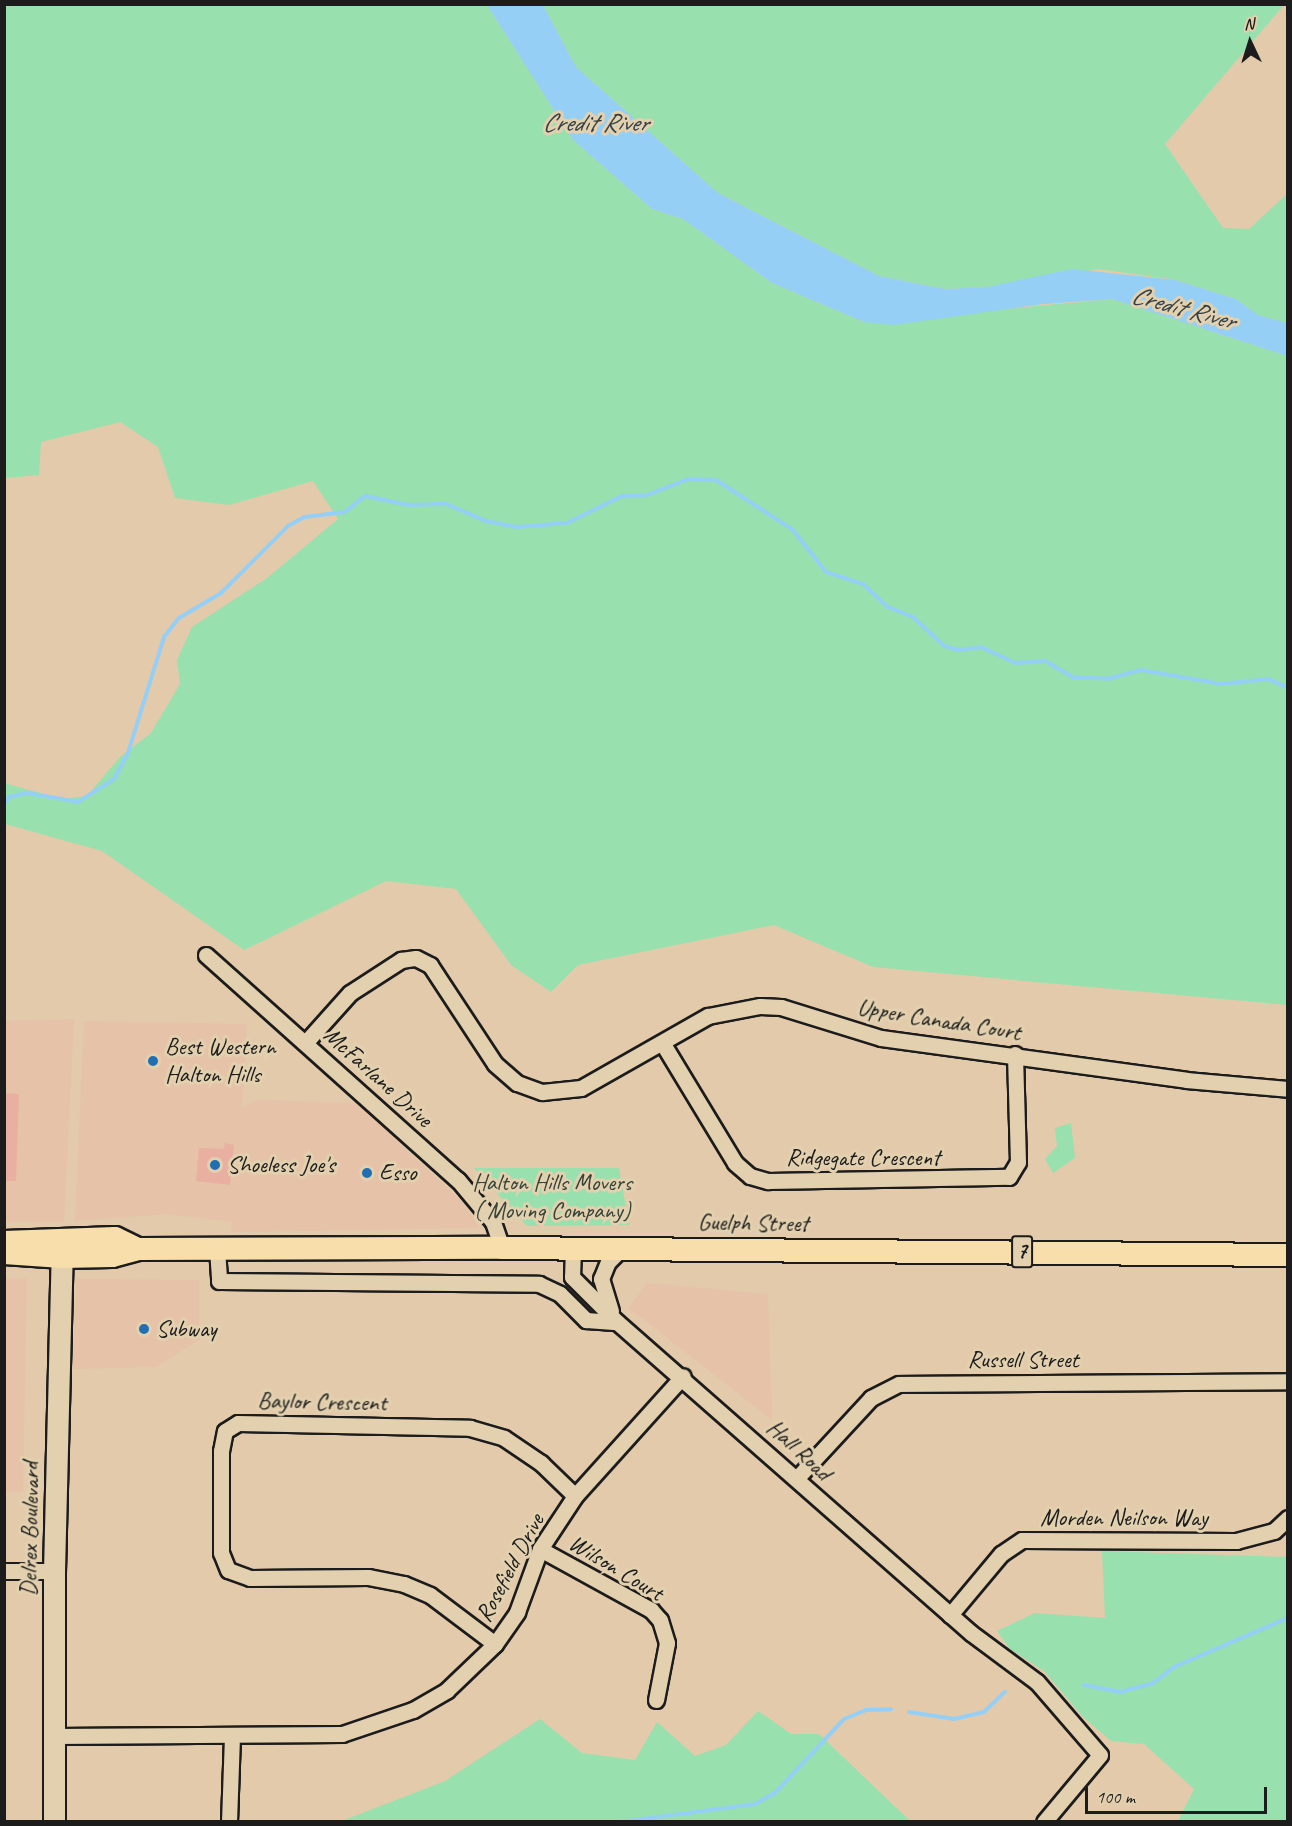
<!DOCTYPE html>
<style>
body{margin:0}
#map{position:relative;width:1292px;height:1826px;overflow:hidden;background:#e3caab;font-family:Caveat,sans-serif}
div>[style]{position:absolute}
.built>*{inset:0;background:#e5c2a8}
.green>*{inset:0;background:#98e0ae}
.water>*{inset:0;background:#95cff5}
.stream>*{height:4px;margin:-2px;padding:0 2px;transform-origin:2px;border-radius:2px;background:#95cff5}
.building>*{inset:0;background:#e9b0a1}
.roads{filter:drop-shadow(2px 0 #1c1c1c) drop-shadow(-2px 0 #1c1c1c) drop-shadow(0 2px #1c1c1c) drop-shadow(0 -2px #1c1c1c)}
.street>*{height:15px;margin:-7.5px;padding:0 7.5px;transform-origin:7.5px;border-radius:7.5px;background:#e2d0ae}
.secondary>*{height:21px;margin:-10.5px;padding:0 10.5px;transform-origin:10.5px;border-radius:10.5px;background:#e2d0ae}
.primary>*{height:22px;margin:-11px;padding:0 11px;transform-origin:11px;border-radius:11px;background:#f8deab}
.dots>*{width:16px;height:16px;translate:-50% -50%;box-sizing:border-box;border:3px solid #e2d0ae;border-radius:50%}
span{translate:-50% -50%;white-space:nowrap;text-align:center;line-height:1.15;-webkit-text-stroke:6px #e2d0ae;paint-order:stroke}
.shield-label span{padding:2px 4px;background:#e2d0ae;border:2px solid;border-radius:4px;-webkit-text-stroke-width:0}
.shield-label{font-size:22px;color:#1c1c1c;font-weight:700}
.street-label{font-size:24px;color:#1c1c1c}
.poi-label{font-size:24px;color:#1c1c1c}
.left{translate:0 -50%;text-align:left}
.park-label{font-size:24px;color:#354339}
.water-label{font-size:26px;color:#344047;font-style:italic}
.frame{position:absolute;inset:0;border:6px solid #1c1c1c;pointer-events:none}
.north{position:absolute;left:1220px;top:12px;width:60px;height:60px;-webkit-text-stroke:4px #e2d0ae;paint-order:stroke;rotate:356deg;font-size:16px;font-weight:700;line-height:24px;text-align:center;color:#1c1c1c}
.north::after{content:'';display:block;margin:auto;width:21px;height:27px;background:#1c1c1c;clip-path:polygon(50% 0,100% 100%,50% 72%,0 100%)}
.scale{position:absolute;left:1085px;top:1787px;width:182px;height:27px;box-sizing:border-box;border:3px solid #1c1c1c;border-top:0;padding-left:8px;font-size:18px;line-height:21px;white-space:nowrap;color:#1c1c1c;-webkit-text-stroke:4px #e2d0ae;paint-order:stroke}
</style>
<div id="map">
<div class="built">
<div style="clip-path:polygon(74px 1019px,64px 1222px,5px 1222px,4px 1021px)"></div>
<div style="clip-path:polygon(84px 1021px,247px 1024px,242px 1108px,257px 1100px,357px 1103px,463px 1203px,480px 1228px,231px 1232px,232px 1222px,167px 1214px,75px 1221px)"></div>
<div style="clip-path:polygon(5px 1278px,27px 1279px,23px 1492px,5px 1492px)"></div>
<div style="clip-path:polygon(76px 1279px,199px 1280px,199px 1340px,156px 1367px,73px 1369px)"></div>
<div style="clip-path:polygon(647px 1283px,768px 1294px,772px 1420px,629px 1308px)"></div>
</div>
<div class="green">
<div style="clip-path:polygon(5px 5px,487px 5px,573px 140px,652px 209px,683px 219px,772px 283px,864px 322px,1112px 299px,1287px 356px,1287px 1005px,873px 967px,774px 925px,578px 965px,551px 992px,511px 965px,456px 889px,386px 881px,244px 950px,102px 851px,5px 824px,4px 783px,61px 799px,87px 796px,120px 757px,151px 733px,180px 684px,177px 660px,192px 627px,267px 578px,338px 519px,313px 481px,229px 505px,175px 498px,158px 447px,120px 422px,41px 442px,39px 475px,5px 478px)"></div>
<div style="clip-path:polygon(543px 5px,1284px 5px,1165px 144px,1223px 228px,1249px 229px,1287px 194px,1287px 323px,1258px 315px,1236px 299px,1175px 280px,1099px 269px,987px 287px,944px 289px,879px 276px,718px 193px,576px 67px)"></div>
<div style="clip-path:polygon(1071px 1123px,1075px 1158px,1053px 1173px,1045px 1159px,1057px 1146px,1055px 1128px)"></div>
<div style="clip-path:polygon(474px 1168px,619px 1168px,629px 1225px,527px 1226px)"></div>
<div style="clip-path:polygon(1102px 1551px,1287px 1557px,1287px 1821px,1178px 1821px,1194px 1789px,1144px 1744px,1111px 1741px,1083px 1717px,1044px 1671px,1010px 1649px,997px 1631px,1035px 1613px,1105px 1618px)"></div>
<div style="clip-path:polygon(758px 1711px,791px 1734px,819px 1734px,910px 1821px,342px 1821px,445px 1781px,540px 1719px,582px 1753px,635px 1760px,657px 1722px,695px 1756px,726px 1745px)"></div>
</div>
<div class="water">
<div style="clip-path:polygon(487px 5px,543px 5px,576px 67px,718px 193px,879px 276px,944px 289px,987px 287px,1072px 269px,1175px 280px,1236px 299px,1258px 315px,1287px 323px,1287px 356px,1112px 299px,1043px 304px,894px 325px,864px 322px,772px 283px,683px 219px,652px 209px,573px 140px)"></div>
</div>
<div class="stream">
<div style="left:4px;top:804px;width:9px;rotate:-54deg"></div>
<div style="left:9px;top:797px;width:19px;rotate:-12deg"></div>
<div style="left:28px;top:793px;width:51px;rotate:10.2deg"></div>
<div style="left:78px;top:802px;width:43px;rotate:-32.6deg"></div>
<div style="left:114px;top:779px;width:26px;rotate:-61deg"></div>
<div style="left:127px;top:756px;width:125px;rotate:-72.7deg"></div>
<div style="left:164px;top:637px;width:24px;rotate:-52deg"></div>
<div style="left:179px;top:618px;width:49px;rotate:-30.8deg"></div>
<div style="left:221px;top:593px;width:95px;rotate:-45deg"></div>
<div style="left:288px;top:526px;width:18px;rotate:-29deg"></div>
<div style="left:304px;top:517px;width:41px;rotate:-7deg"></div>
<div style="left:345px;top:512px;width:26px;rotate:-39deg"></div>
<div style="left:365px;top:496px;width:44px;rotate:11.8deg"></div>
<div style="left:408px;top:505px;width:38px;rotate:-2deg"></div>
<div style="left:446px;top:504px;width:43px;rotate:23deg"></div>
<div style="left:486px;top:521px;width:31px;rotate:11deg"></div>
<div style="left:516px;top:527px;width:51px;rotate:-4.5deg"></div>
<div style="left:567px;top:523px;width:61px;rotate:-26.1deg"></div>
<div style="left:622px;top:496px;width:25px;rotate:-2deg"></div>
<div style="left:647px;top:495px;width:45px;rotate:-20.9deg"></div>
<div style="left:689px;top:479px;width:27px;rotate:2deg"></div>
<div style="left:716px;top:480px;width:92px;rotate:33deg"></div>
<div style="left:793px;top:530px;width:53px;rotate:51.8deg"></div>
<div style="left:826px;top:572px;width:39px;rotate:18deg"></div>
<div style="left:863px;top:584px;width:34px;rotate:43deg"></div>
<div style="left:888px;top:607px;width:27px;rotate:22deg"></div>
<div style="left:913px;top:617px;width:42px;rotate:43.1deg"></div>
<div style="left:944px;top:646px;width:15px;rotate:16deg"></div>
<div style="left:958px;top:650px;width:23px;rotate:-7deg"></div>
<div style="left:981px;top:647px;width:38px;rotate:25deg"></div>
<div style="left:1015px;top:663px;width:30px;rotate:-4deg"></div>
<div style="left:1045px;top:661px;width:32px;rotate:30deg"></div>
<div style="left:1073px;top:677px;width:34px;rotate:3deg"></div>
<div style="left:1107px;top:679px;width:35px;rotate:-15deg"></div>
<div style="left:1141px;top:670px;width:81px;rotate:9.9deg"></div>
<div style="left:1221px;top:684px;width:47px;rotate:-6.1deg"></div>
<div style="left:1268px;top:679px;width:22px;rotate:24deg"></div>
<div style="left:1084px;top:1685px;width:37px;rotate:11deg"></div>
<div style="left:1120px;top:1692px;width:34px;rotate:-15deg"></div>
<div style="left:1153px;top:1683px;width:26px;rotate:-37deg"></div>
<div style="left:1174px;top:1667px;width:124px;rotate:-23.3deg"></div>
<div style="left:909px;top:1712px;width:46px;rotate:8.8deg"></div>
<div style="left:954px;top:1719px;width:31px;rotate:-13deg"></div>
<div style="left:984px;top:1712px;width:29px;rotate:-44deg"></div>
<div style="left:619px;top:1822px;width:137px;rotate:-7.5deg"></div>
<div style="left:755px;top:1804px;width:23px;rotate:-29deg"></div>
<div style="left:775px;top:1793px;width:101px;rotate:-47deg"></div>
<div style="left:844px;top:1719px;width:24px;rotate:-22deg"></div>
<div style="left:866px;top:1710px;width:25px;rotate:-2deg"></div>
</div>
<div class="building">
<div style="clip-path:polygon(4px 1093px,19px 1094px,16px 1181px,4px 1181px)"></div>
<div style="clip-path:polygon(225px 1143px,234px 1145px,230px 1185px,196px 1181px,199px 1148px,224px 1149px)"></div>
</div>
<div class="roads">
<div class="street">
<div style="left:206px;top:955px;width:338px;rotate:41.8deg"></div>
<div style="left:458px;top:1180px;width:55px;rotate:50.2deg"></div>
<div style="left:493px;top:1222px;width:28px;rotate:71deg"></div>
<div style="left:306px;top:1042px;width:66px;rotate:-48.1deg"></div>
<div style="left:350px;top:993px;width:61px;rotate:-32.9deg"></div>
<div style="left:401px;top:960px;width:15px;rotate:-8deg"></div>
<div style="left:416px;top:958px;width:16px;rotate:27deg"></div>
<div style="left:430px;top:965px;width:118px;rotate:56.7deg"></div>
<div style="left:495px;top:1064px;width:29px;rotate:41deg"></div>
<div style="left:517px;top:1083px;width:27px;rotate:20deg"></div>
<div style="left:542px;top:1092px;width:39px;rotate:-6deg"></div>
<div style="left:581px;top:1088px;width:146px;rotate:-29.6deg"></div>
<div style="left:708px;top:1016px;width:53px;rotate:-10.9deg"></div>
<div style="left:760px;top:1006px;width:21px;rotate:3deg"></div>
<div style="left:781px;top:1007px;width:105px;rotate:17.2deg"></div>
<div style="left:881px;top:1038px;width:308px;rotate:7.8deg"></div>
<div style="left:1186px;top:1080px;width:102px;rotate:5deg"></div>
<div style="left:663px;top:1044px;width:139px;rotate:58.8deg"></div>
<div style="left:735px;top:1163px;width:20px;rotate:41deg"></div>
<div style="left:750px;top:1176px;width:19px;rotate:16deg"></div>
<div style="left:768px;top:1181px;width:241px;rotate:-1deg"></div>
<div style="left:1009px;top:1177px;width:17px;rotate:-59deg"></div>
<div style="left:1018px;top:1162px;width:108px;rotate:-91.6deg"></div>
<div style="left:217px;top:1249px;width:32px;rotate:86deg"></div>
<div style="left:219px;top:1281px;width:320px;rotate:0.5deg"></div>
<div style="left:539px;top:1284px;width:23px;rotate:25deg"></div>
<div style="left:560px;top:1294px;width:37px;rotate:45deg"></div>
<div style="left:586px;top:1320px;width:31px;rotate:4deg"></div>
<div style="left:573px;top:1249px;width:28px;rotate:92deg"></div>
<div style="left:572px;top:1277px;width:64px;rotate:45deg"></div>
<div style="left:617px;top:1322px;width:471px;rotate:41.3deg"></div>
<div style="left:971px;top:1633px;width:82px;rotate:36.6deg"></div>
<div style="left:1037px;top:1682px;width:96px;rotate:49.2deg"></div>
<div style="left:1100px;top:1755px;width:87px;rotate:129.9deg"></div>
<div style="left:611px;top:1311px;width:34px;rotate:-107deg"></div>
<div style="left:601px;top:1279px;width:18px;rotate:-68deg"></div>
<div style="left:608px;top:1262px;width:18px;rotate:-45deg"></div>
<div style="left:797px;top:1478px;width:109px;rotate:-47.2deg"></div>
<div style="left:871px;top:1398px;width:31px;rotate:-27deg"></div>
<div style="left:899px;top:1384px;width:389px;rotate:-0.4deg"></div>
<div style="left:540px;top:1549px;width:127px;rotate:28.8deg"></div>
<div style="left:651px;top:1610px;width:13px;rotate:48deg"></div>
<div style="left:660px;top:1620px;width:24px;rotate:73deg"></div>
<div style="left:667px;top:1643px;width:58px;rotate:100.9deg"></div>
<div style="left:4px;top:1571px;width:50px"></div>
<div style="left:950px;top:1615px;width:80px;rotate:-50.1deg"></div>
<div style="left:1001px;top:1554px;width:25px;rotate:-34deg"></div>
<div style="left:1022px;top:1540px;width:214px;rotate:0.3deg"></div>
<div style="left:1236px;top:1541px;width:39px;rotate:-15deg"></div>
<div style="left:1274px;top:1531px;width:19px;rotate:-43deg"></div>
<div style="left:495px;top:1644px;width:81px;rotate:-143deg"></div>
<div style="left:430px;top:1595px;width:28px;rotate:-157deg"></div>
<div style="left:404px;top:1584px;width:37px;rotate:-169deg"></div>
<div style="left:368px;top:1577px;width:118px;rotate:179.5deg"></div>
<div style="left:250px;top:1578px;width:23px;rotate:-160deg"></div>
<div style="left:228px;top:1570px;width:18px;rotate:-112deg"></div>
<div style="left:221px;top:1553px;width:102px;rotate:-90deg"></div>
<div style="left:221px;top:1451px;width:20px;rotate:-79deg"></div>
<div style="left:225px;top:1431px;width:15px;rotate:-32deg"></div>
<div style="left:238px;top:1423px;width:232px;rotate:1.2deg"></div>
<div style="left:470px;top:1428px;width:35px;rotate:16deg"></div>
<div style="left:504px;top:1438px;width:45px;rotate:34deg"></div>
<div style="left:541px;top:1463px;width:47px;rotate:44.1deg"></div>
<div style="left:54px;top:1736px;width:288px;rotate:-0.4deg"></div>
<div style="left:342px;top:1734px;width:75px;rotate:-18.7deg"></div>
<div style="left:413px;top:1710px;width:39px;rotate:-30deg"></div>
<div style="left:447px;top:1690px;width:66px;rotate:-43.8deg"></div>
<div style="left:495px;top:1644px;width:39px;rotate:-55deg"></div>
<div style="left:517px;top:1612px;width:67px;rotate:-69.9deg"></div>
<div style="left:540px;top:1549px;width:64px;rotate:-56.6deg"></div>
<div style="left:575px;top:1496px;width:161px;rotate:-48deg"></div>
<div style="left:229px;top:1822px;width:85px;rotate:-88deg"></div>
</div>
<div class="secondary">
<div style="left:54px;top:1822px;width:251px;rotate:-90deg"></div>
<div style="left:54px;top:1571px;width:330px;rotate:-88.6deg"></div>
</div>
<div class="primary">
<div style="left:4px;top:1242px;width:111px;rotate:-2.1deg"></div>
<div style="left:115px;top:1238px;width:25px;rotate:26deg"></div>
<div style="left:4px;top:1253px;width:58px;rotate:3.9deg"></div>
<div style="left:62px;top:1257px;width:50px;rotate:-1.1deg"></div>
<div style="left:112px;top:1256px;width:27px;rotate:-15deg"></div>
<div style="left:138px;top:1249px;width:364px;rotate:-0.2deg"></div>
<div style="left:502px;top:1248px;width:786px;rotate:0.51deg"></div>
</div>
</div>
<div class="dots">
<div style="left:153px;top:1061px;background:#1f6fb2"></div>
<div style="left:215px;top:1165px;background:#1f6fb2"></div>
<div style="left:367px;top:1173px;background:#1f6fb2"></div>
<div style="left:144px;top:1329px;background:#1f6fb2"></div>
</div>
<div class="shield-label">
<span style="left:1022px;top:1252px">7</span>
</div>
<div class="street-label">
<span style="left:939px;top:1020px;rotate:9deg">Upper Canada Court</span>
<span style="left:378px;top:1077px;rotate:42deg">McFarlane Drive</span>
<span style="left:863px;top:1158px">Ridgegate Crescent</span>
<span style="left:753px;top:1223px;rotate:1deg">Guelph Street</span>
<span style="left:1023px;top:1360px">Russell Street</span>
<span style="left:322px;top:1402px;rotate:1deg">Baylor Crescent</span>
<span style="left:799px;top:1450px;rotate:42deg">Hall Road</span>
<span style="left:1124px;top:1518px">Morden Neilson Way</span>
<span style="left:30px;top:1529px;rotate:-89deg">Delrex Boulevard</span>
<span style="left:510px;top:1568px;rotate:-62deg">Rosefield Drive</span>
<span style="left:616px;top:1568px;rotate:31deg">Wilson Court</span>
</div>
<div class="poi-label">
<span class="left" style="left:165px;top:1061px">Best Western<br>Halton Hills</span>
<span class="left" style="left:227px;top:1165px">Shoeless Joe's</span>
<span class="left" style="left:379px;top:1173px">Esso</span>
<span class="left" style="left:156px;top:1329px">Subway</span>
</div>
<div class="park-label">
<span style="left:552px;top:1197px">Halton Hills Movers<br>( Moving Company)</span>
</div>
<div class="water-label">
<span style="left:595px;top:123px">Credit River</span>
<span style="left:1183px;top:308px;rotate:15deg">Credit River</span>
</div>
<div class="frame"></div>
<div class="north">N</div>
<div class="scale">100 m</div>
</div>
